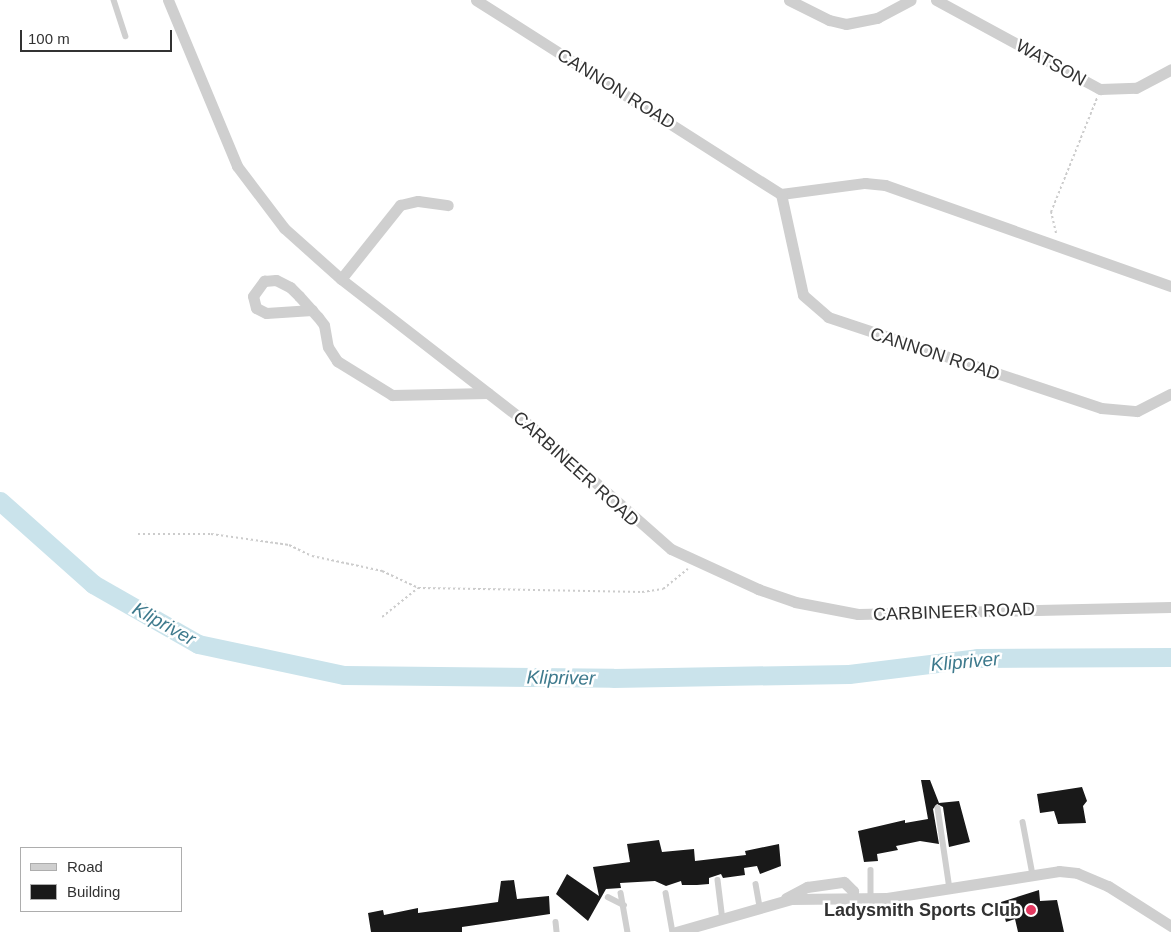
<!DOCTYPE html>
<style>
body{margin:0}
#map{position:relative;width:1171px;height:932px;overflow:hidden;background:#fff;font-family:Arial,sans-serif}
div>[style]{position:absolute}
.river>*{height:19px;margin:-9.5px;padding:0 9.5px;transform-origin:9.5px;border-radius:9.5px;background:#cae3eb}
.building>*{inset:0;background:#191919}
.path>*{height:2px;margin-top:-1px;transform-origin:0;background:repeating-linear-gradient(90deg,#ccc 0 2.5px,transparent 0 5px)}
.lane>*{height:5.5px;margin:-2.75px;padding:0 2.75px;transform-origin:2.75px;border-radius:2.75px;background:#cfcfcf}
.street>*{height:11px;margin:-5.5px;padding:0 5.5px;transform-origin:5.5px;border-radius:5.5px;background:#cfcfcf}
.dots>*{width:14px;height:14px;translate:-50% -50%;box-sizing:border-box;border:2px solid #fff;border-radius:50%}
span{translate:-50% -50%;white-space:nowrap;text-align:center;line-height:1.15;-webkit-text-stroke:5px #fff;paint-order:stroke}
.street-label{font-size:18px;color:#323232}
.poi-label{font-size:18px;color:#323232;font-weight:700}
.right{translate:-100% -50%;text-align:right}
.water-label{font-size:19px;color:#3e7a8d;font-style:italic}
.legend{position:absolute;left:20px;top:847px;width:162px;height:65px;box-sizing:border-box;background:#fff;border:1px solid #adadad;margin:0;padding:6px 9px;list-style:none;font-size:15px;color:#323232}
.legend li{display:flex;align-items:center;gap:10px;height:25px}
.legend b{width:25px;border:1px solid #adadad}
.scale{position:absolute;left:20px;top:30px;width:152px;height:22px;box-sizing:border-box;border:2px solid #323232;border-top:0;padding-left:6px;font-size:15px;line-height:18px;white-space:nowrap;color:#323232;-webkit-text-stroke:4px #fff;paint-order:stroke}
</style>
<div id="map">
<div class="river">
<div style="left:0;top:501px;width:125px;rotate:41.7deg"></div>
<div style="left:93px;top:584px;width:121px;rotate:29.7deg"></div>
<div style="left:198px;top:644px;width:149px;rotate:12deg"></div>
<div style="left:344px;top:675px;width:269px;rotate:0.6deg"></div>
<div style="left:613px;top:678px;width:236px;rotate:-1deg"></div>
<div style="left:849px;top:674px;width:129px;rotate:-7.1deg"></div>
<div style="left:977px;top:658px;width:194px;rotate:-0.3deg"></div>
</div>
<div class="building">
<div style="clip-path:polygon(921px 780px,930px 780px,939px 803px,959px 801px,970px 842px,949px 847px,943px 807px,937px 804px,933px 809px,939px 844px,920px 841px,896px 846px,898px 850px,877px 854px,878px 861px,864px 862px,858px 831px,905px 820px,905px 823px,928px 819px)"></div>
<div style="clip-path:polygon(1082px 787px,1087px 801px,1083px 806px,1086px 823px,1058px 824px,1054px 811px,1040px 813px,1037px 794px)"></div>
<div style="clip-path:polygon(659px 840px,662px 852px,694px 849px,695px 861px,746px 855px,745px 851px,779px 844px,781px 866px,760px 874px,757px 866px,744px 868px,745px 875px,723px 878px,721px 874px,709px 878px,709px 884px,697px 885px,682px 885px,681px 881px,666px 886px,655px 881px,620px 883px,621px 888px,606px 889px,588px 921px,556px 894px,567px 874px,599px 896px,593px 867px,630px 862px,627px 844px)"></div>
<div style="clip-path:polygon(514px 880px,517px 899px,549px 896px,550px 914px,462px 927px,462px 932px,371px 932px,368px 913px,383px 910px,384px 915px,418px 908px,418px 913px,498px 902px,501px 881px)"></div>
<div style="clip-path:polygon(1039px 890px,1040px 901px,1057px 900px,1064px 932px,1018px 932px,1015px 919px,1006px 922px,1001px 902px)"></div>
</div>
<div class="path">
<div style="left:1056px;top:233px;width:22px;rotate:-103deg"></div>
<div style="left:1051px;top:212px;width:123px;rotate:-68deg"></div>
<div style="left:138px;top:534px;width:73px"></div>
<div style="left:211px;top:534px;width:79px;rotate:8deg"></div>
<div style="left:289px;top:545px;width:25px;rotate:26deg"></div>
<div style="left:312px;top:556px;width:72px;rotate:12.1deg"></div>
<div style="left:382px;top:571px;width:40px;rotate:25deg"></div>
<div style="left:382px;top:617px;width:46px;rotate:-38.9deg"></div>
<div style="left:418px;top:588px;width:224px;rotate:1deg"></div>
<div style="left:642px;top:592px;width:21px;rotate:-8deg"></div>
<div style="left:663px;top:589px;width:32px;rotate:-39deg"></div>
</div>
<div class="lane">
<div style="left:114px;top:0;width:38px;rotate:72deg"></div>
<div style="left:938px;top:808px;width:82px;rotate:81.6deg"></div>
<div style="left:1023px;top:822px;width:54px;rotate:79.3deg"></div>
<div style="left:871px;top:870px;width:29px;rotate:90deg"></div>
<div style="left:718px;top:880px;width:39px;rotate:83deg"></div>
<div style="left:756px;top:884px;width:23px;rotate:80deg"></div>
<div style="left:621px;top:893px;width:40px;rotate:80deg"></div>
<div style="left:666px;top:893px;width:40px;rotate:80deg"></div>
<div style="left:608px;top:897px;width:18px;rotate:27deg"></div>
<div style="left:556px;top:922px;width:10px;rotate:84deg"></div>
</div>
<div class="street">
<div style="left:168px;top:0;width:180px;rotate:67.4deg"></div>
<div style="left:237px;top:166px;width:78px;rotate:52.8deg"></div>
<div style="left:284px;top:228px;width:76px;rotate:41.8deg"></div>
<div style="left:341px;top:279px;width:247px;rotate:37.8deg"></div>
<div style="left:536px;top:430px;width:180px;rotate:41.4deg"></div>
<div style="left:671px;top:549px;width:96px;rotate:24.7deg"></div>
<div style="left:758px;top:589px;width:39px;rotate:19deg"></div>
<div style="left:795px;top:602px;width:64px;rotate:10.8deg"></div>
<div style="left:858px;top:614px;width:313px;rotate:-1.3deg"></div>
<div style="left:476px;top:0;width:361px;rotate:32.5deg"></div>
<div style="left:781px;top:194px;width:85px;rotate:-7.5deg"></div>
<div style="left:865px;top:183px;width:20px;rotate:6deg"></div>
<div style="left:885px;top:185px;width:303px;rotate:19.5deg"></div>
<div style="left:789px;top:0;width:45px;rotate:26.6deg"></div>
<div style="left:829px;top:20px;width:17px;rotate:13deg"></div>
<div style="left:846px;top:24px;width:32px;rotate:-11deg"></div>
<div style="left:877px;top:18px;width:38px;rotate:-28deg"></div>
<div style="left:936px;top:0;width:187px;rotate:28.5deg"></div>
<div style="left:1100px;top:89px;width:36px;rotate:-2deg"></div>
<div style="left:1136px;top:88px;width:40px;rotate:-28deg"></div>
<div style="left:781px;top:194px;width:103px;rotate:77.7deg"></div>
<div style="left:803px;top:295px;width:33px;rotate:41deg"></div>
<div style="left:828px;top:317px;width:288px;rotate:18.4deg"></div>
<div style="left:1101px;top:408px;width:36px;rotate:5deg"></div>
<div style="left:1137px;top:411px;width:38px;rotate:-27deg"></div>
<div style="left:341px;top:279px;width:95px;rotate:-51.4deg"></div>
<div style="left:400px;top:205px;width:18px;rotate:-13deg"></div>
<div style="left:418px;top:201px;width:30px;rotate:8deg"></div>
<div style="left:312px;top:310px;width:46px;rotate:176.3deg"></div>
<div style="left:266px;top:313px;width:11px;rotate:-153deg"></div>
<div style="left:256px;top:308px;width:12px;rotate:-104deg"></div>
<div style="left:253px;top:296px;width:19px;rotate:-54deg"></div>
<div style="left:264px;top:281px;width:12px;rotate:-5deg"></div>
<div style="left:276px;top:280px;width:16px;rotate:27deg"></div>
<div style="left:290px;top:287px;width:13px;rotate:45deg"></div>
<div style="left:299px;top:296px;width:28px;rotate:48deg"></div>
<div style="left:318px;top:317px;width:10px;rotate:53deg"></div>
<div style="left:324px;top:325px;width:22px;rotate:80deg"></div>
<div style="left:328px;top:347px;width:17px;rotate:57deg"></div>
<div style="left:337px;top:361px;width:65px;rotate:31.7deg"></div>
<div style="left:392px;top:395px;width:96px;rotate:-1.2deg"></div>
<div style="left:786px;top:898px;width:24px;rotate:-28deg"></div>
<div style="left:807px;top:887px;width:37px;rotate:-8deg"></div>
<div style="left:844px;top:882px;width:13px;rotate:45deg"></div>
<div style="left:853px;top:891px;width:8px;rotate:97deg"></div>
<div style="left:676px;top:932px;width:120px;rotate:-16deg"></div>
<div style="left:791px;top:899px;width:96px;rotate:-0.6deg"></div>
<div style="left:887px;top:898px;width:174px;rotate:-8.9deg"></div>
<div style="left:1059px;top:871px;width:18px;rotate:6deg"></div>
<div style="left:1077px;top:873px;width:34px;rotate:23deg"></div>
<div style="left:1108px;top:886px;width:75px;rotate:32.4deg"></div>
</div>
<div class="dots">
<div style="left:1031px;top:910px;background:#e33960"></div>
</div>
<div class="street-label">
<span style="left:1051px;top:63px;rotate:29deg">WATSON</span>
<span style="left:616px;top:89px;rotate:32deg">CANNON ROAD</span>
<span style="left:935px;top:354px;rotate:18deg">CANNON ROAD</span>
<span style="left:576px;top:469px;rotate:42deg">CARBINEER ROAD</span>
<span style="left:954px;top:612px;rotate:-2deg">CARBINEER ROAD</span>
</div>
<div class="poi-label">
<span class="right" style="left:1021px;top:910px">Ladysmith Sports Club</span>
</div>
<div class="water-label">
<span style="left:164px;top:624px;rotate:29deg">Klipriver</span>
<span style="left:965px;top:662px;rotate:-5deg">Klipriver</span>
<span style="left:561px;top:678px;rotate:1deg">Klipriver</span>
</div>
<ul class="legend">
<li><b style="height:6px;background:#cfcfcf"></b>Road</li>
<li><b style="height:14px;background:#191919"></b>Building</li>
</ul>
<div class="scale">100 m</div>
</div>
